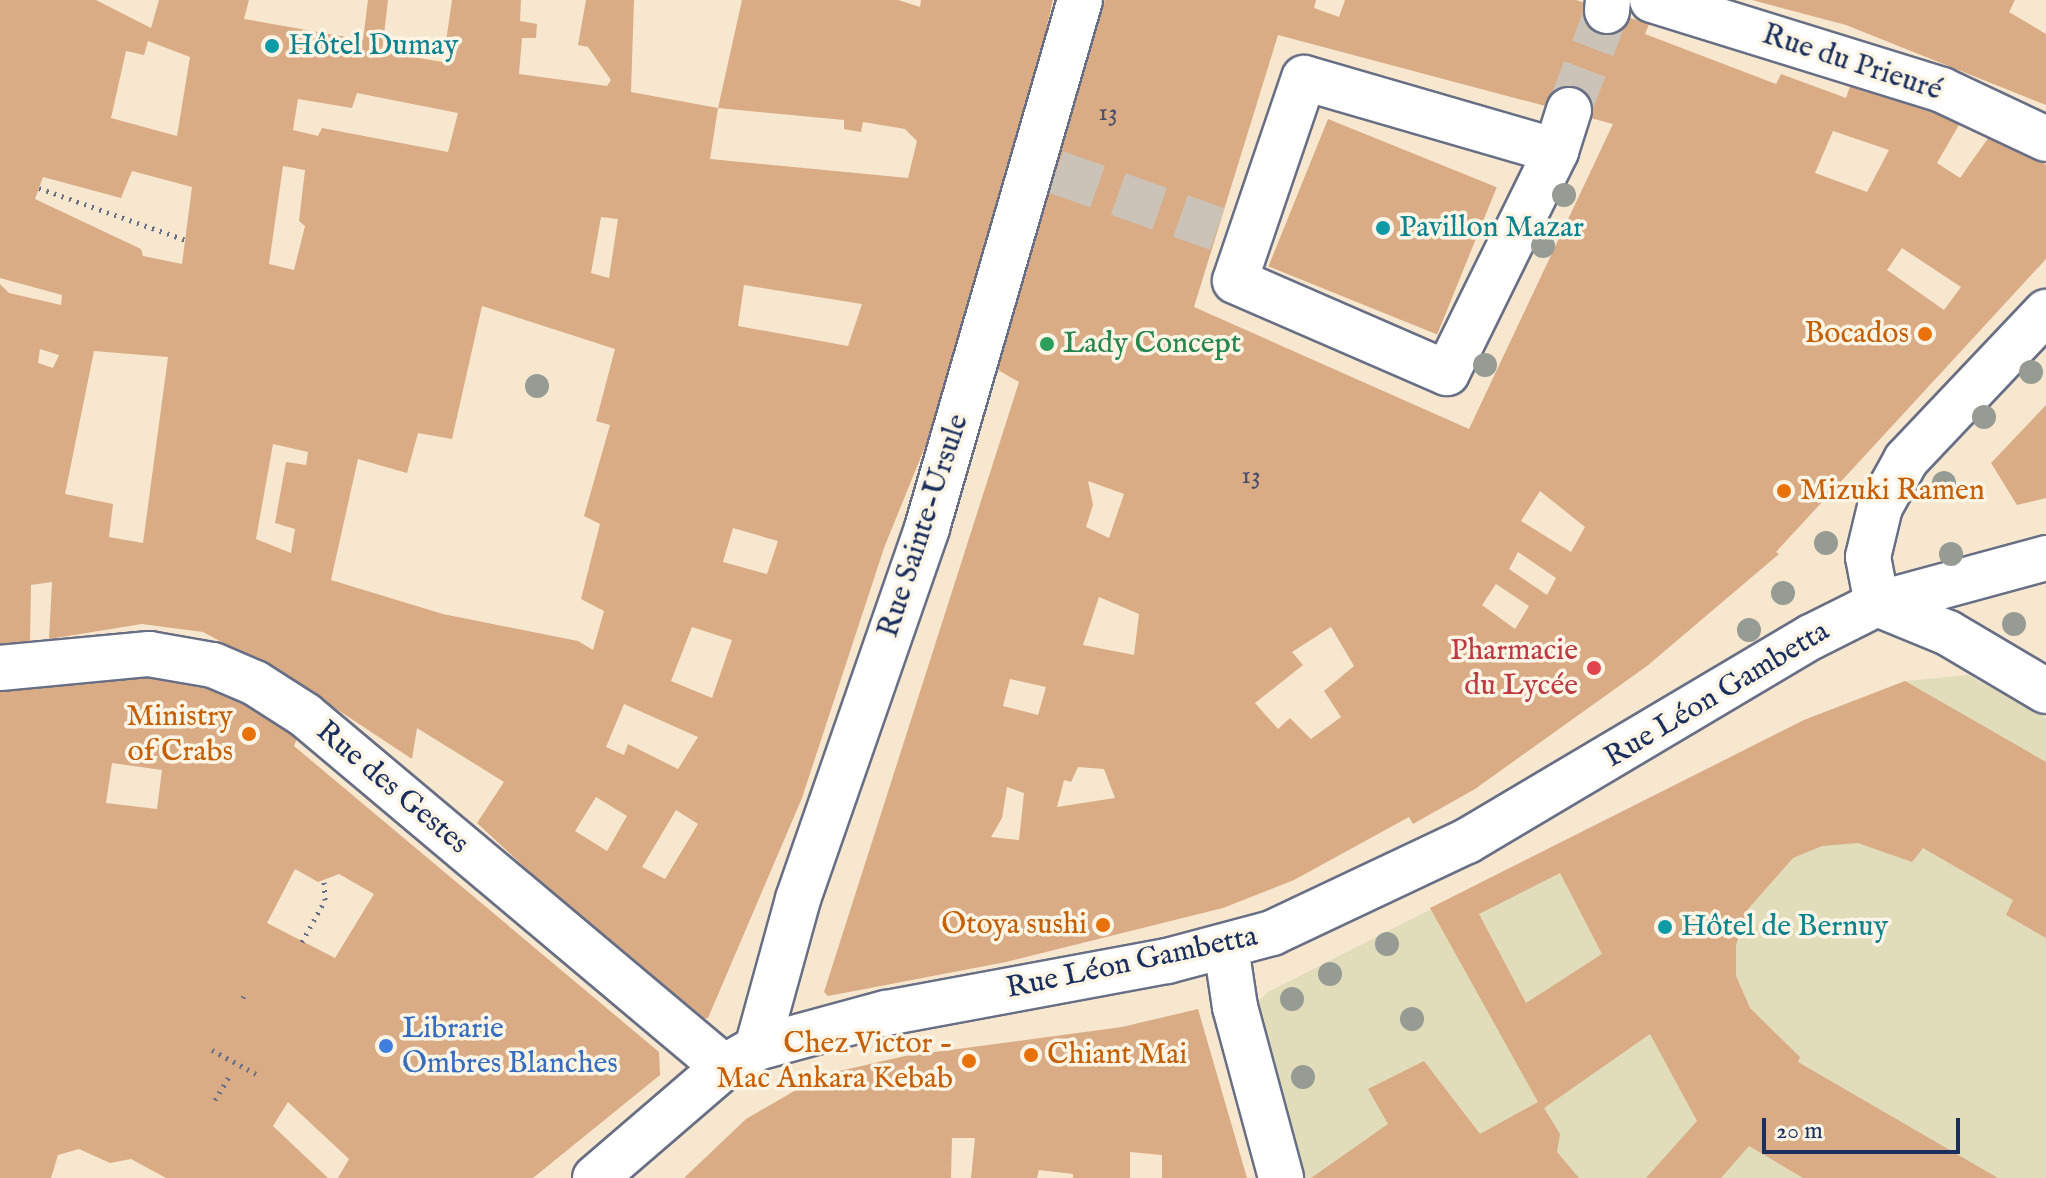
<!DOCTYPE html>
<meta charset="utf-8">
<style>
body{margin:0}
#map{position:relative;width:2046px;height:1178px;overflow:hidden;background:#f7e7ce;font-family:"IM FELL English",serif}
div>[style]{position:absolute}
.built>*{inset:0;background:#e1dcba}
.building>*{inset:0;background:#daac86;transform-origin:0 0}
.minor-tunnel>*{height:44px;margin-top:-22px;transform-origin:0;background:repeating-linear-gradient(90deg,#cbc2b8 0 44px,transparent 0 66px)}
.path>*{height:5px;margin-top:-2.5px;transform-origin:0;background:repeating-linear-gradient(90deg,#686f85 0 2px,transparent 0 8px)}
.roads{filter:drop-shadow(2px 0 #686f85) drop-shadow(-2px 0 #686f85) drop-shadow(0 2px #686f85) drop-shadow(0 -2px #686f85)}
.minor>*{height:44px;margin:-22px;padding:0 22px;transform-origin:22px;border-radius:22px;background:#fff}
.trees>*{width:24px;height:24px;margin:-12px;border-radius:50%;background:#969b93}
.dots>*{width:22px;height:22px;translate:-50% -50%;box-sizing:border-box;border:4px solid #fcf5e5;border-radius:50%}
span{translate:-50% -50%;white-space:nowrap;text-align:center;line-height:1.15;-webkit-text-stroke:7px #fcf5e5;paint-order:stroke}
.number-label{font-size:26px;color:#4b4e68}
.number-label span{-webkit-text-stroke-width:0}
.culture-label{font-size:30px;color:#0d838f}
.left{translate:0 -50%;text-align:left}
.street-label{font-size:30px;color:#1b2f5e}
.food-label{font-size:30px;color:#c56008}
.right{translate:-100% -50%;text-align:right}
.leisure-label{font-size:30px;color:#27864d}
.health-label{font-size:30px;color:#be3a42}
.shop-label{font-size:30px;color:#366cbe}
.scale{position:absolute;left:1762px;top:1118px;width:198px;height:36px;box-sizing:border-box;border:4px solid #1b2f5e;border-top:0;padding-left:10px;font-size:24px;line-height:28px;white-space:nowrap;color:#1b2f5e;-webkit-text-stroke:6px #fcf5e5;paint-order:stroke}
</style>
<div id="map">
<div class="built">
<div style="clip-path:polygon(1968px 675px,2046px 718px,2046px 1178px,1305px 1178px,1254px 1023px,1255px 1005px,1268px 992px,1804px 720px,1905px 681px)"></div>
</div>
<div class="building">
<div style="clip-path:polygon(evenodd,0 0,96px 0,151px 28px,159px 0,249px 0,244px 19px,363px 40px,368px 0,388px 0,382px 52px,443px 62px,452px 0,521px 0,520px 21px,537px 24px,536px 38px,522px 38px,519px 74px,607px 86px,611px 80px,588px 47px,578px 45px,586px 0,634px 0,631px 92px,718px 108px,710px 159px,908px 178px,917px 141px,905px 129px,863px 122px,861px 132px,844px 129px,844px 120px,718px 108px,742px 0,898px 0,920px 7px,921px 0,1053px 0,1027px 114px,1023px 112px,931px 432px,884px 548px,802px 798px,708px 1018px,700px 1019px,597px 934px,477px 823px,504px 782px,417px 728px,412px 759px,294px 681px,203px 632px,142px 624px,49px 639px,52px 582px,31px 585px,30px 642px,0 646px,0 284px,9px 293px,61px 305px,62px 295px,0 278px,0 0,148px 41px,190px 57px,177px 136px,111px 118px,126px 51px,144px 55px,148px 41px,0 0,357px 93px,458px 113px,448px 152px,322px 128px,318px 136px,293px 130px,298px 99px,352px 108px,357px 93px,0 0,283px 166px,305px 170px,299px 221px,305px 226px,294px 270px,269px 264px,283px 166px,0 0,132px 171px,192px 187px,182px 264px,143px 256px,141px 249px,35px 199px,43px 177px,121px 198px,132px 171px,0 0,601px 217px,618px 219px,609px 278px,591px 273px,601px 217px,0 0,744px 285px,862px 304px,848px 346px,738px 326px,744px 285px,0 0,482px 306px,615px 349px,596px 421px,610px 425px,584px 516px,600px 524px,581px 599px,604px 611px,593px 650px,578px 641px,443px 614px,331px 580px,358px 459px,407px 473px,418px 433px,452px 439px,482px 306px,0 0,40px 349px,59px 355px,53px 368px,38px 363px,40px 349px,0 0,94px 351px,168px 357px,143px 543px,109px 537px,113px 504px,65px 494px,94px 351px,0 0,273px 444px,308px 452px,306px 465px,286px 462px,275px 523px,295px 529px,291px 553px,256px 539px,273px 444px,0 0,733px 528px,778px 541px,767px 574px,723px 562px,733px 528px,0 0,692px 627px,732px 640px,712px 698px,671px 681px,692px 627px,0 0,624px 704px,698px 737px,678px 769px,628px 744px,624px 755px,606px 747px,624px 704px,0 0,596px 797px,627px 816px,607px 851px,575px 831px,596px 797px,0 0,676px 810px,698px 824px,665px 879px,642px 867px,676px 810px)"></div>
<div style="clip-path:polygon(evenodd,1105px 0,1316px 0,1314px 8px,1339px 17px,1345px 0,1576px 0,1649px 24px,1645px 34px,1776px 84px,1781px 74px,1846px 98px,1854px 75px,1963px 118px,1937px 163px,1960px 178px,1991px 134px,2046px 165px,2046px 259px,1776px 552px,1779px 554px,1647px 666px,1475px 789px,1413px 824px,1409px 817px,1294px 880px,1223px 908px,1006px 962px,828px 996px,824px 992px,1019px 382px,998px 370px,1105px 0,1278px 35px,1613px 124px,1469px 429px,1194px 307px,1278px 35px,1105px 0,1833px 131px,1889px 150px,1867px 192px,1815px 173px,1833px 131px,1105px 0,1902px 248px,1961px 287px,1944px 310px,1887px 270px,1902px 248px,1105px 0,1088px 481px,1124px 494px,1109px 538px,1086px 527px,1093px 505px,1088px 481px,1105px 0,1540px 491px,1585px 527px,1571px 552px,1521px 521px,1540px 491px,1105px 0,1518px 552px,1556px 578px,1547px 595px,1509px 569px,1518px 552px,1105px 0,1496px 584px,1529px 606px,1515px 629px,1482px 605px,1496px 584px,1105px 0,1099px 597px,1139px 614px,1134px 655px,1083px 645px,1099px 597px,1105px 0,1331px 627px,1354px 666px,1324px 691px,1341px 717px,1311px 739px,1290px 718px,1278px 729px,1255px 703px,1303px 665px,1292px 652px,1331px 627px,1105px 0,1010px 679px,1046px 687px,1038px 715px,1003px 706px,1010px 679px,1105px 0,1078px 767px,1104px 769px,1115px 798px,1057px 807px,1064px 780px,1071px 782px,1078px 767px,1105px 0,1007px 787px,1024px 793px,1019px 840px,991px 837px,1002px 818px,1007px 787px)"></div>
<div style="clip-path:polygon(1752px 0,2015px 0,2009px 12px,2046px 34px,2046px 105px,1846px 25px)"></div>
<div style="left:1328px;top:119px;width:182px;height:159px;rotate:22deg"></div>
<div style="clip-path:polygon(2046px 405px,2046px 498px,2017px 505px,1991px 463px)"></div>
<div style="clip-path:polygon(evenodd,160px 672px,229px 689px,300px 731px,294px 746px,659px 1052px,660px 1075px,533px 1178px,338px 1178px,349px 1159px,288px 1102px,273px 1126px,328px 1178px,166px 1178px,131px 1159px,110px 1163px,79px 1149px,58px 1155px,51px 1178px,0 1178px,0 681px,160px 672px,112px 763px,162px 770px,157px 809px,106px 803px,112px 763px,160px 672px,295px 869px,318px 882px,339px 874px,374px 894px,335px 958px,267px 923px,295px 869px)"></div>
<div style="clip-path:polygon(evenodd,1905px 681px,2046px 762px,2046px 938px,2006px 915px,2013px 900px,1923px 848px,1912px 862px,1858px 843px,1822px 846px,1793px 858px,1748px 909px,1736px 945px,1736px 976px,1750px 1008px,1800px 1057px,1798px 1062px,1998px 1178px,1803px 1178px,1749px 1146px,1721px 1178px,1646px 1178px,1697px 1121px,1650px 1034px,1544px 1108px,1560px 1134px,1557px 1152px,1579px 1178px,1311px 1178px,1388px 1124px,1368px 1089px,1424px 1061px,1480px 1134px,1538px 1102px,1430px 908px,1804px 720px,1905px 681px,1560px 873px,1602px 954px,1526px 1003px,1479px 914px,1560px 873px)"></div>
<div style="clip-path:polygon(1198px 1009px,1247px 1178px,1162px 1178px,1162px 1155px,1130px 1152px,1130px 1178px,1073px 1178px,1073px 1174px,1039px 1170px,1037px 1178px,971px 1178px,975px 1138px,952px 1138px,951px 1178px,684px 1178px,746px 1119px,822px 1075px,905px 1056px,1122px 1027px)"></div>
</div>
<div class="minor-tunnel">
<div style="left:1569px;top:110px;width:106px;rotate:-69deg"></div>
<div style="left:1056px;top:172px;width:171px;rotate:19.5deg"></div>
</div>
<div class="path">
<div style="left:39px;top:188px;width:156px;rotate:19.5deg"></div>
<div style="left:302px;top:942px;width:48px;rotate:-61.3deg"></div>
<div style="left:325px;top:900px;width:18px;rotate:-93deg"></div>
<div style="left:243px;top:998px;width:4px;rotate:-63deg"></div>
<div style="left:212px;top:1050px;width:52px;rotate:28.5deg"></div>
<div style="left:215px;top:1100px;width:27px;rotate:-59deg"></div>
</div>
<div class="roads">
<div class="minor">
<div style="left:1652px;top:0;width:304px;rotate:17.2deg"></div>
<div style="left:1942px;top:90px;width:115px;rotate:25.2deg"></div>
<div style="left:1607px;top:11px;width:11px;rotate:-85deg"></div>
<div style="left:1556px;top:151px;width:262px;rotate:-163.8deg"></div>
<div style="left:1304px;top:78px;width:214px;rotate:108.8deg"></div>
<div style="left:1235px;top:281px;width:231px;rotate:23.5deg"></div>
<div style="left:1447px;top:373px;width:247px;rotate:-63.8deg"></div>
<div style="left:1556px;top:151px;width:43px;rotate:-72.4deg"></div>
<div style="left:1877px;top:604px;width:48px;rotate:-100.8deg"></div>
<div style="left:1868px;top:557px;width:51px;rotate:-76.5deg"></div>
<div style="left:1880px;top:507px;width:54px;rotate:-61deg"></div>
<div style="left:1906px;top:460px;width:204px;rotate:-46.6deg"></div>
<div style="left:1877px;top:604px;width:77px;rotate:22.2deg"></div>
<div style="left:1948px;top:633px;width:114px;rotate:30.6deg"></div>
<div style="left:0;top:668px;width:150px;rotate:-5.4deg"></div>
<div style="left:149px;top:654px;width:65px;rotate:9.8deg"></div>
<div style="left:213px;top:665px;width:46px;rotate:23.2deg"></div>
<div style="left:255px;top:683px;width:59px;rotate:32.6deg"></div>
<div style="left:305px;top:715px;width:547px;rotate:40.03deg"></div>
<div style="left:1226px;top:947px;width:61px;rotate:81.5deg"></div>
<div style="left:1235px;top:1007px;width:177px;rotate:74.9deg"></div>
<div style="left:757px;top:1048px;width:155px;rotate:-74.6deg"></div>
<div style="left:798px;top:899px;width:393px;rotate:-70.8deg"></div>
<div style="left:927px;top:528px;width:550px;rotate:-73.84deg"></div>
<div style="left:595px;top:1178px;width:170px;rotate:-40.7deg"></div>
<div style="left:724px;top:1067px;width:38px;rotate:-30deg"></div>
<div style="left:757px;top:1048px;width:134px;rotate:-15.2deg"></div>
<div style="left:886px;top:1013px;width:286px;rotate:-10.5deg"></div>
<div style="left:1167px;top:961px;width:109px;rotate:-14.9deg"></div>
<div style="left:1272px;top:933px;width:216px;rotate:-25.3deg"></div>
<div style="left:1467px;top:841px;width:400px;rotate:-30.7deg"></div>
<div style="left:1811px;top:637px;width:74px;rotate:-26.6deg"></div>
<div style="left:1877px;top:604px;width:175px;rotate:-15.2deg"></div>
</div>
</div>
<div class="trees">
<div style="left:1564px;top:195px"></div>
<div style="left:1543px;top:246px"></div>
<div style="left:1485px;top:365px"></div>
<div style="left:2031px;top:372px"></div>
<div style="left:537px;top:386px"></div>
<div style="left:1984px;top:417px"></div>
<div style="left:1944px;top:483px"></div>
<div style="left:1826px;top:543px"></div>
<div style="left:1951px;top:554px"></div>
<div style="left:1783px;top:593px"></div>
<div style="left:2014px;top:624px"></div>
<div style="left:1749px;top:630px"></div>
<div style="left:1387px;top:944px"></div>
<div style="left:1330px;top:974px"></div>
<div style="left:1292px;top:999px"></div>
<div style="left:1412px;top:1019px"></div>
<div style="left:1303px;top:1077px"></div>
</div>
<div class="dots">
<div style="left:272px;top:46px;background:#0f9aa8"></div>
<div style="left:1383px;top:228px;background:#0f9aa8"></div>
<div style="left:1925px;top:334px;background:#e8710a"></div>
<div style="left:1047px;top:344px;background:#2e9e5b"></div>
<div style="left:1784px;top:491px;background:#e8710a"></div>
<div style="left:1594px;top:668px;background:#e0444e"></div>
<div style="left:249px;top:734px;background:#e8710a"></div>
<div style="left:1103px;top:925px;background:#e8710a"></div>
<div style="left:1665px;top:927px;background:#0f9aa8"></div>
<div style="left:386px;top:1046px;background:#3f7fe0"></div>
<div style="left:1031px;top:1055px;background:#e8710a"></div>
<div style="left:969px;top:1061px;background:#e8710a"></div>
</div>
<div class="number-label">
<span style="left:1108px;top:113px">13</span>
<span style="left:1251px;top:476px">13</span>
</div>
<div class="culture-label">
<span class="left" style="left:288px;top:46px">Hôtel Dumay</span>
<span class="left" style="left:1399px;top:228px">Pavillon Mazar</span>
<span class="left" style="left:1681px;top:927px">Hôtel de Bernuy</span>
</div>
<div class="street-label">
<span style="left:1852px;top:63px;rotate:18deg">Rue du Prieuré</span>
<span style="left:924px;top:526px;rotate:-72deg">Rue Sainte-Ursule</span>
<span style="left:1717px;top:695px;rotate:-31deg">Rue Léon Gambetta</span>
<span style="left:392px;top:788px;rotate:40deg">Rue des Gestes</span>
<span style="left:1132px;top:963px;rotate:-12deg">Rue Léon Gambetta</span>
</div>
<div class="food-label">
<span class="right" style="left:1909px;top:334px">Bocados</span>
<span class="left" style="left:1800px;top:491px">Mizuki Ramen</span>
<span class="right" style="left:233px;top:734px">Ministry<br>of Crabs</span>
<span class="right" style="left:1087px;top:925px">Otoya sushi</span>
<span class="right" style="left:953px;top:1061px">Chez Victor -<br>Mac Ankara Kebab</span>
<span class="left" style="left:1047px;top:1055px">Chiant Mai</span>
</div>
<div class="leisure-label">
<span class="left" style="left:1063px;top:344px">Lady Concept</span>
</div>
<div class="health-label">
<span class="right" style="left:1578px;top:668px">Pharmacie<br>du Lycée</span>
</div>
<div class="shop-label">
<span class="left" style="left:402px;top:1046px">Librarie<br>Ombres Blanches</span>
</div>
<div class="scale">20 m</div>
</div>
